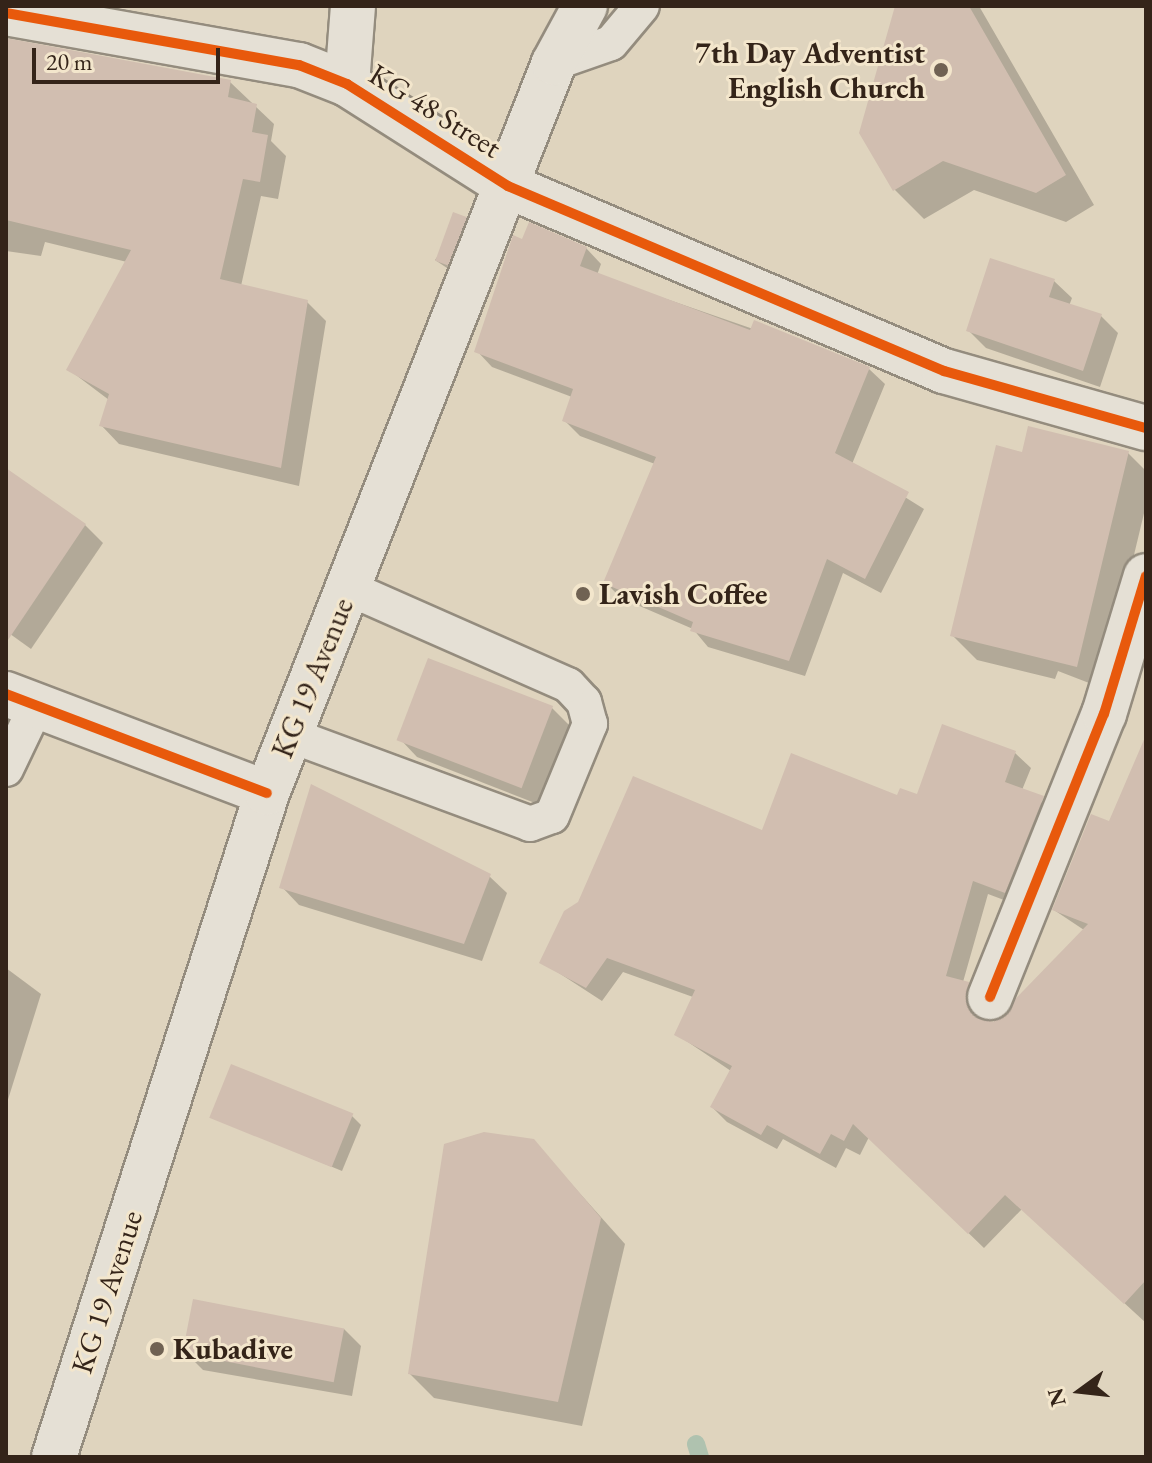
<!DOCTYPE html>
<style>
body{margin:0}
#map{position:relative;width:1152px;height:1463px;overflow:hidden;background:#dfd4be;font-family:"EB Garamond",serif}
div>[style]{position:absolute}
.shadow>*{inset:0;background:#0003}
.stream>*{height:18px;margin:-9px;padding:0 9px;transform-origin:9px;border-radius:9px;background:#afc2af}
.building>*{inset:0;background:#d1beb0;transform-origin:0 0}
.roads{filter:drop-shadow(2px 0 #948c7e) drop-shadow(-2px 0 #948c7e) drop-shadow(0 2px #948c7e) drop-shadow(0 -2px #948c7e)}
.lane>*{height:34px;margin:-17px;padding:0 17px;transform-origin:17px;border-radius:17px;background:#e5e0d5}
.street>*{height:44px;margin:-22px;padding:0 22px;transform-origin:22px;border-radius:22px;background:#e5e0d5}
.secondary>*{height:44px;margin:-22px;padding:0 22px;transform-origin:22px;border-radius:22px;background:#e5e0d5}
.cycleway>*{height:10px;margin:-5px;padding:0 5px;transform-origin:5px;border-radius:5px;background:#e8590c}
.dots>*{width:22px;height:22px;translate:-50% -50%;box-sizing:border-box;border:4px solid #f3e6cc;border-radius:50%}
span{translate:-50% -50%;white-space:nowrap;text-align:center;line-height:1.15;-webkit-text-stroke:6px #f3e6cc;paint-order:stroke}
.poi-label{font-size:30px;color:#342419;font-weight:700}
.right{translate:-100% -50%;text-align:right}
.left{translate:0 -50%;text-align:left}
.street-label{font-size:30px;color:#342419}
.frame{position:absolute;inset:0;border:8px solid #342419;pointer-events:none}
.north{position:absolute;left:1040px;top:1351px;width:80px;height:80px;-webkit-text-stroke:6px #f3e6cc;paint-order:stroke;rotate:255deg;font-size:22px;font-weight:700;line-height:32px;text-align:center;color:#342419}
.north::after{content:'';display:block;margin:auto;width:28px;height:36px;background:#342419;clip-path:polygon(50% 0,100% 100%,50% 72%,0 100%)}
.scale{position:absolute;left:32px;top:48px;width:188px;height:36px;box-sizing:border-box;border:4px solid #342419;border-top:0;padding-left:10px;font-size:24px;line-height:28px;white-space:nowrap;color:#342419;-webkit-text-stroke:6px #f3e6cc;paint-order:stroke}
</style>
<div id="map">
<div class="shadow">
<div style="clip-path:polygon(6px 6px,117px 6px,114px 21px)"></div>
<div style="clip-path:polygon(897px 6px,979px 6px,1094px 205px,1066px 222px,974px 190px,924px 219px,895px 190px)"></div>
<div style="clip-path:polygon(6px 40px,230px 82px,274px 124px,271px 141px,286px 156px,278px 199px,261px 196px,241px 286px,307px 302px,326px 321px,299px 486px,119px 444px,101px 425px,109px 400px,68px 369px,127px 262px,45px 242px,41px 256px,6px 251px)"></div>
<div style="clip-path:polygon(465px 219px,474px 228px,456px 274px,435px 260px)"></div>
<div style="clip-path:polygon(586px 248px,601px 264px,597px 275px,869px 369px,885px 384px,852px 464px,924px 509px,881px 593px,843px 573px,805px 676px,708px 647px,693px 629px,621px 598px,605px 582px,655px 464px,580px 436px,564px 420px,572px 397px,492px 367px,477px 351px)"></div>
<div style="clip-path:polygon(1054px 281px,1072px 298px,1069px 306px,1101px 316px,1118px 333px,1100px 387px,986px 348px,968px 330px)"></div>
<div style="clip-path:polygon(1128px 453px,1146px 471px,1146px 505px,1102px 688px,1058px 671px,1055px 679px,977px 660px,952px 635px,1024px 454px)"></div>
<div style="clip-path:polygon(6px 482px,85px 525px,103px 543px,31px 649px,6px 631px)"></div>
<div style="clip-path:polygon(552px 708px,570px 726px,540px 805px,417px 757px,400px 739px)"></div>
<div style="clip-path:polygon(1015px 753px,1031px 768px,1022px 790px,1058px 813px,1020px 906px,988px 894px,963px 982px,983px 999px,984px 1020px,993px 1024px,1084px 930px,1054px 910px,1146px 784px,1146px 1323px,1022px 1209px,984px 1248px,869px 1137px,860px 1155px,846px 1148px,836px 1168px,783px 1139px,777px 1149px,727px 1122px,712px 1107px,731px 1071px,676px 1034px,693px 997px,623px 972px,602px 1001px,542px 962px,763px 833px,918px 796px)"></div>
<div style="clip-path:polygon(489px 876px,507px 893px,482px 961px,299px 905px,282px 887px)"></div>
<div style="clip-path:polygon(6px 968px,41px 994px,6px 1106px)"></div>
<div style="clip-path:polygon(352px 1116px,361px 1125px,342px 1171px,212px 1117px)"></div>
<div style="clip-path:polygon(533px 1141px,625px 1244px,582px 1426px,434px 1398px,410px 1374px)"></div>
<div style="clip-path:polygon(344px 1329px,361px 1346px,352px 1396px,203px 1370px,185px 1352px)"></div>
</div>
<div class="stream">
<div style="left:696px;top:1444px;width:14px;rotate:73deg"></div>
</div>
<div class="building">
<div style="clip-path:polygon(895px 6px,969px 6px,1066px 175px,1036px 193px,943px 161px,893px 191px,859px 133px)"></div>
<div style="clip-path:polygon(6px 38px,231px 80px,228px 97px,257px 104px,252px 132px,268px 135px,260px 182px,243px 179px,220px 279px,308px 300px,281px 468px,99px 426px,109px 394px,66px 370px,131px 250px,6px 220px)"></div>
<div style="left:453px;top:212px;width:15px;height:52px;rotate:20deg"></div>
<div style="clip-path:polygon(529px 222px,587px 247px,580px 266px,750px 330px,754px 320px,870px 367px,835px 453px,909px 492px,865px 579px,827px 559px,789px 661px,690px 631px,693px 622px,603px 583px,656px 457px,562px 421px,573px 389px,474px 352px,513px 235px,522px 239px)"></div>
<div style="clip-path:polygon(990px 258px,1055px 279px,1049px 297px,1102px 314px,1083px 371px,966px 331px)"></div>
<div style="clip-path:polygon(1028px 426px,1129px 451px,1077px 667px,950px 636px,996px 445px,1022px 452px)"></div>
<div style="clip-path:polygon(6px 468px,86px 524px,6px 643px)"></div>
<div style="left:428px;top:658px;width:134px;height:88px;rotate:21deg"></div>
<div style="clip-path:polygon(942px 724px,1016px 751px,1005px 782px,1044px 796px,1005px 893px,973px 881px,946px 976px,969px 982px,970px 1012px,993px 1022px,1088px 924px,1052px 910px,1091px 814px,1109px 821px,1146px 735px,1146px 1280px,1124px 1304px,1005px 1195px,968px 1234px,853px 1124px,844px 1141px,831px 1134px,820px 1154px,767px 1125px,761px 1135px,710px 1107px,732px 1066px,674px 1035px,695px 990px,607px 958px,586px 988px,539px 963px,564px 911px,578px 902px,633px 776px,762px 830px,791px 753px,897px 795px,900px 788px,917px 794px)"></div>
<div style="clip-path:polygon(311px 784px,491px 874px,464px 944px,279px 888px)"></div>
<div style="left:231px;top:1064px;width:132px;height:58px;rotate:22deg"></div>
<div style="clip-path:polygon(484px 1132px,534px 1139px,601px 1218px,558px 1402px,408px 1374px,444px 1144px)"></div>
<div style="left:193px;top:1299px;width:154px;height:55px;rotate:11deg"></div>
</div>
<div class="roads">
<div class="lane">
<div style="left:554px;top:63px;width:60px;rotate:-19.3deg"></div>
<div style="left:611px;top:43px;width:48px;rotate:-50deg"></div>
<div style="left:290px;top:735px;width:256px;rotate:20.3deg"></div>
<div style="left:530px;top:824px;width:23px;rotate:-20deg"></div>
<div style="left:552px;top:816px;width:100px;rotate:-67.6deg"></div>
<div style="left:590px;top:724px;width:23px;rotate:-105deg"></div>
<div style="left:584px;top:702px;width:23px;rotate:-133deg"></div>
<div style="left:568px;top:685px;width:240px;rotate:-156.2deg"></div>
<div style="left:6px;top:769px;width:70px;rotate:-64.5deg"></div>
</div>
<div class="street">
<div style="left:6px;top:13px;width:298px;rotate:10.1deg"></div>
<div style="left:299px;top:65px;width:52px;rotate:21.6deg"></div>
<div style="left:347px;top:84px;width:191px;rotate:32.4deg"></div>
<div style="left:508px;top:186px;width:474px;rotate:23deg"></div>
<div style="left:944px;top:371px;width:210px;rotate:15.8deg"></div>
<div style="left:347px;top:84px;width:78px;rotate:-85.6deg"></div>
<div style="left:6px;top:694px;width:279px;rotate:20.8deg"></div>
<div style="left:990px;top:997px;width:305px;rotate:-68.1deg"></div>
<div style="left:1104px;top:714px;width:144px;rotate:-73.1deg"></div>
</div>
<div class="secondary">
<div style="left:54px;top:1457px;width:697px;rotate:-72.21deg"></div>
<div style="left:267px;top:793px;width:784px;rotate:-68.54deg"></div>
<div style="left:554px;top:63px;width:65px;rotate:-61.5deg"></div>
</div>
</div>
<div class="cycleway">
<div style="left:6px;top:13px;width:298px;rotate:10.1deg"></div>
<div style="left:299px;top:65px;width:52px;rotate:21.6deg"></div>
<div style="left:347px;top:84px;width:191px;rotate:32.4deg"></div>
<div style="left:508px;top:186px;width:474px;rotate:23deg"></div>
<div style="left:944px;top:371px;width:210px;rotate:15.8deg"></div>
<div style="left:6px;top:694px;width:279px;rotate:20.8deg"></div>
<div style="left:990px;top:997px;width:305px;rotate:-68.1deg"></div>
<div style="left:1104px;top:714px;width:144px;rotate:-73.1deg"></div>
</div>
<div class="dots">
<div style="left:941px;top:70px;background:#706253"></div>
<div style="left:583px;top:594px;background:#706253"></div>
<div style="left:157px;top:1349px;background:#706253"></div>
</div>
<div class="poi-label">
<span class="right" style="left:925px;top:70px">7th Day Adventist<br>English Church</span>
<span class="left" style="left:599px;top:594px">Lavish Coffee</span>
<span class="left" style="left:173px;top:1349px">Kubadive</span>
</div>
<div class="street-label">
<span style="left:435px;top:111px;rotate:32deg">KG 48 Street</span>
<span style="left:313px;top:678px;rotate:-68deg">KG 19 Avenue</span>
<span style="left:107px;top:1292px;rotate:-72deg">KG 19 Avenue</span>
</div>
<div class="frame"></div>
<div class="north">N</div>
<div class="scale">20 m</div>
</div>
